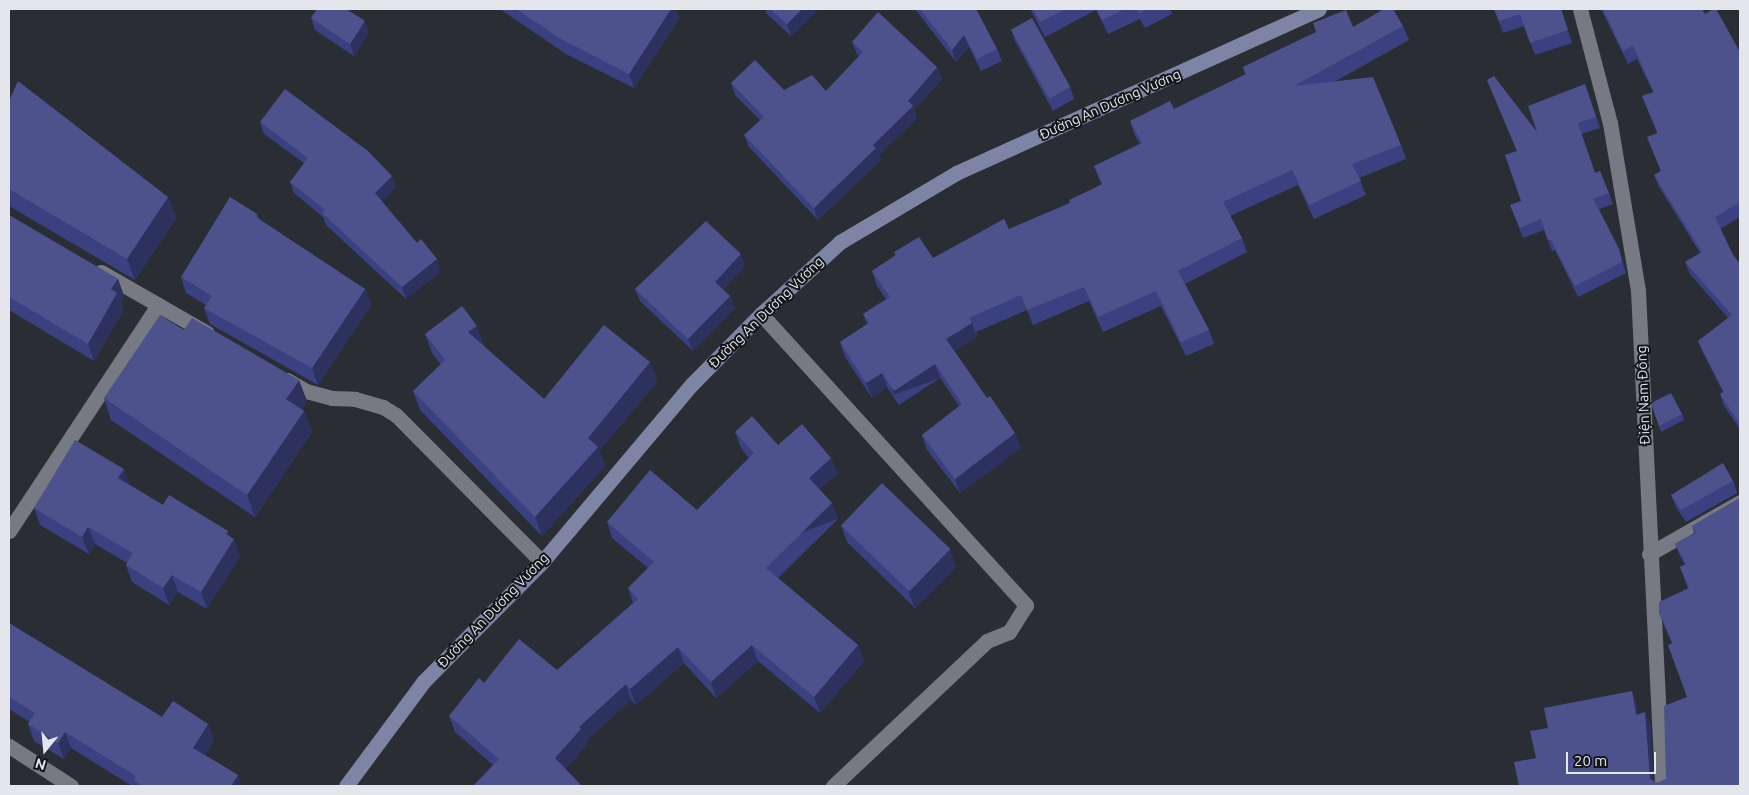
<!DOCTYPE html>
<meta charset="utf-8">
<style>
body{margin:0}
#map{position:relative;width:1749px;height:795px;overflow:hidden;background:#2b2d35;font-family:Ubuntu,sans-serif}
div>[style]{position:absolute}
.lane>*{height:15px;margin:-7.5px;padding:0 7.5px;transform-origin:7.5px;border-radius:7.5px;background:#777983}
.street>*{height:15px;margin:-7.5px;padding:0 7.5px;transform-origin:7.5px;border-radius:7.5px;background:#777983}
.secondary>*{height:15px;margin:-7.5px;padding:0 7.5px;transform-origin:7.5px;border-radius:7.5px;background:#7e84a3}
.wall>*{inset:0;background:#3b4081}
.shaded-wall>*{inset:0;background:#2d315e;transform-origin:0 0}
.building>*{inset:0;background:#4d528d;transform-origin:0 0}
span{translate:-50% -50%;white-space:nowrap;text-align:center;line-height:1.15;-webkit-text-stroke:4px #141519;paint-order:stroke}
.street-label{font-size:14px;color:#e5e6ec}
.frame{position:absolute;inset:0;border:10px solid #e5e6ec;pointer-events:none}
.north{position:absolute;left:20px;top:725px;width:50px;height:50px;-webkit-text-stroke:4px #141519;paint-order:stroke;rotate:197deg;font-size:14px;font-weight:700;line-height:20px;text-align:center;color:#e5e6ec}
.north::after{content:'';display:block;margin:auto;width:18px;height:22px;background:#e5e6ec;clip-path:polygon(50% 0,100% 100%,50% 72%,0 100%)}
.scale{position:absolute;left:1566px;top:752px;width:90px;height:22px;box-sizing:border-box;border:2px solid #e5e6ec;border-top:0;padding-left:6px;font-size:15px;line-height:18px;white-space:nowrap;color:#e5e6ec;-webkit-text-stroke:4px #141519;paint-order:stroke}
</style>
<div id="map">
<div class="lane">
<div style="left:761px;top:314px;width:394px;rotate:47.7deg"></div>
<div style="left:1026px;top:605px;width:32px;rotate:122deg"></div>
<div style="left:1009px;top:632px;width:24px;rotate:158deg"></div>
<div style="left:987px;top:641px;width:212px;rotate:136.7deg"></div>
<div style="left:9px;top:531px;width:271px;rotate:-56.6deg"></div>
<div style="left:9px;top:746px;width:74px;rotate:32.8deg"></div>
</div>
<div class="street">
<div style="left:1580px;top:9px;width:118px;rotate:75.3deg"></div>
<div style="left:1610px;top:123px;width:170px;rotate:80.5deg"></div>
<div style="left:1638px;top:291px;width:496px;rotate:87.2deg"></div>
<div style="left:101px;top:272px;width:122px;rotate:29.9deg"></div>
<div style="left:287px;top:380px;width:22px;rotate:30deg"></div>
<div style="left:306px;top:391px;width:27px;rotate:15deg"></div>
<div style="left:332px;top:398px;width:23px;rotate:2deg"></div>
<div style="left:355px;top:399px;width:29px;rotate:16deg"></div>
<div style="left:383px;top:407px;width:15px;rotate:32deg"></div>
<div style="left:396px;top:415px;width:207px;rotate:45.2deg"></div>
<div style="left:1649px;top:554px;width:105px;rotate:-29.7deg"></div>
</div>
<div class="secondary">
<div style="left:346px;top:786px;width:131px;rotate:-53.4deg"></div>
<div style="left:424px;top:681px;width:168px;rotate:-45.2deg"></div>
<div style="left:542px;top:562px;width:233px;rotate:-49.9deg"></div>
<div style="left:692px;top:384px;width:98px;rotate:-45.4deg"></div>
<div style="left:761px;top:314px;width:107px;rotate:-42.3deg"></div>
<div style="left:840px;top:242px;width:135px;rotate:-30.7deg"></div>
<div style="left:956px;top:173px;width:398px;rotate:-24.3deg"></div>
</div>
<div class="wall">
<div style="clip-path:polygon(500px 9px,675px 9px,679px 19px,634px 88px,566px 54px)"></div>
<div style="clip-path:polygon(765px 9px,818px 9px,791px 36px,767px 14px)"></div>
<div style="clip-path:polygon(915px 9px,976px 9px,997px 49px,1002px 61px,981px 71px,969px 47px,956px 62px)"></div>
<div style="clip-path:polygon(1030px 9px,1170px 9px,1172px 14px,1145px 28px,1140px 19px,1108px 34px,1096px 10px,1045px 37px)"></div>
<div style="clip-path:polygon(1494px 9px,1561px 9px,1572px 43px,1535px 55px,1524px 26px,1503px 33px)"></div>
<div style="clip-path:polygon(1601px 9px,1702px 9px,1705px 14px,1740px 52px,1740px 217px,1720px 229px,1733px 255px,1740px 264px,1740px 429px,1724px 406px,1720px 394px,1723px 392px,1703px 353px,1698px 341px,1728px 318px,1690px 274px,1685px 262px,1700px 253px,1659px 187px,1654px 175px,1661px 171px,1647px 137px,1657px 133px,1642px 96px,1653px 92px,1637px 59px,1628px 64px)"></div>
<div style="clip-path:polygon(311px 18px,369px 33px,354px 56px,315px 30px)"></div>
<div style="clip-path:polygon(1403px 26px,1409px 40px,1334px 82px,1401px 145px,1406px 159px,1359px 178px,1366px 195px,1314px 219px,1298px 185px,1230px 216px,1242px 238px,1247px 252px,1185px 284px,1209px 330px,1214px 344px,1186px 356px,1161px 306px,1103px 332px,1089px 301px,1033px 325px,1027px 310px,976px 332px,977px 337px,954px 351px,1021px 448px,960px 493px,927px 450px,922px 435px,959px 406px,940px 378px,899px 405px,887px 387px,872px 398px,845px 357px,840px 342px,867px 324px,863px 314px,886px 299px,877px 286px,872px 271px,895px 256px,894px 252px,933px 258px,1009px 229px,1070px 203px,1101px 184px,1094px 166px,1140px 144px,1135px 136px,1130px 121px,1174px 109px,1245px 75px,1243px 67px,1353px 27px)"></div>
<div style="clip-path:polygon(1011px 29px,1070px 87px,1074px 99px,1053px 111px,1015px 41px)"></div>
<div style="clip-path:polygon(852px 42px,937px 67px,942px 79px,914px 110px,917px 118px,879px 155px,881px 160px,818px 220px,749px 147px,744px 135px,760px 120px,735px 95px,731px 83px,784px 90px,826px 91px,859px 56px,857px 54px)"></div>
<div style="clip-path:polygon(1487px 80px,1537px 132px,1585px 84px,1600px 128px,1581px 134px,1595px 173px,1609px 193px,1613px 204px,1599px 209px,1619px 249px,1623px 260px,1626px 273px,1578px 297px,1555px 250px,1552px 251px,1544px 230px,1523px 238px,1510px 205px,1521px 201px,1517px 151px)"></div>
<div style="clip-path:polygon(9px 101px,168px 197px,176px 219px,135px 280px,9px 206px)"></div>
<div style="clip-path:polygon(260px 122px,392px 176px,396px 187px,382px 202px,441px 271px,406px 299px,326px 225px,323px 217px,294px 193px,290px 182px,304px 163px,264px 134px)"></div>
<div style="clip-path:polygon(257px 214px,260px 220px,365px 289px,371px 305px,318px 385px,210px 324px,204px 308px,206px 305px,186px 293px,181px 277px)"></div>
<div style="clip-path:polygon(9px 215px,118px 279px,124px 296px,121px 302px,124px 310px,94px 361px,9px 310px)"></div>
<div style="clip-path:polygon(745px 266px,723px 290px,730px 296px,735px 308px,693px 351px,640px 301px,635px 289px)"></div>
<div style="clip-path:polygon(184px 330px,307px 401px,302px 409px,304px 411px,312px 432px,255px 517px,111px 420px,104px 398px)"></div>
<div style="clip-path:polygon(425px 334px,484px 345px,483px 346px,544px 399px,650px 362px,657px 382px,599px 451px,605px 466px,542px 536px,420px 410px,413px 391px,441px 365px,432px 353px)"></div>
<div style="clip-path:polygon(1651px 403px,1682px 414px,1684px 420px,1661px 432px)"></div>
<div style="clip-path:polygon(735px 432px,778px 445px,831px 458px,837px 474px,819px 489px,832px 503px,838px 519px,778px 578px,858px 645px,864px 661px,820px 713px,758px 661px,716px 698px,684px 663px,636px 705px,631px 700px,586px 741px,587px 745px,565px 769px,493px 765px,455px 732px,449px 716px,557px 670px,633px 603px,628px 588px,648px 568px,612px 538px,607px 522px,697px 510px,749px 458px,741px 448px)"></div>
<div style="clip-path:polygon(1733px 481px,1737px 493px,1686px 522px,1676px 507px,1671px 495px)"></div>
<div style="clip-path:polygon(130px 485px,163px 505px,228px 531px,230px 537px,240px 556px,207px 609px,178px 592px,169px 605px,132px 582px,126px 565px,127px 563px,95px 544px,89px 554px,40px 525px,34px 508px)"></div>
<div style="clip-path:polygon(1740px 498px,1740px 786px,1519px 786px,1536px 758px,1548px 728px,1632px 691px,1636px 703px,1638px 715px,1650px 724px,1653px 781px,1658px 783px,1666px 779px,1687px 697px,1672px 644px,1664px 625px,1659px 613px,1688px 589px,1680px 567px,1685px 565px,1680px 556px,1675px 544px,1694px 533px,1692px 526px)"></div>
<div style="clip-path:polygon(841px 525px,956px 567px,915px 608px,847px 542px)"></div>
<div style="clip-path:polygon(9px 623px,162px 717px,208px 724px,214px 741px,205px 755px,238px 775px,242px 786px,132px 786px,71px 748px,64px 759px,34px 741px,28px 724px,30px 722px,9px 709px)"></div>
</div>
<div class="shaded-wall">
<div style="clip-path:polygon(671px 9px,675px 9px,679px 19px,634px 88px,629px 74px)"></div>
<div style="clip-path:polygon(802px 9px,818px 9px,791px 36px,787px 24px)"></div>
<div style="clip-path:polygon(365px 21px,369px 33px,354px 56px,350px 44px)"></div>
<div style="clip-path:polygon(964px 35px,969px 47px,956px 62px,952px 50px)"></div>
<div style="clip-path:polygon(937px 67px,942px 79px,914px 110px,917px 118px,879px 155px,881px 160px,818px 220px,814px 208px,873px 145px,908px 101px)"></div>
<div style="clip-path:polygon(392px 176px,396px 187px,379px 205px,375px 193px)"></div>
<div style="clip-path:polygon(168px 197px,176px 219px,135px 280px,127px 259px)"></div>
<div style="clip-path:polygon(1619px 249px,1623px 260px,1626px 273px,1622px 262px)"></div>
<div style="clip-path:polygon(741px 254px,745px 266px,719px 294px,715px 282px)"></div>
<div style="clip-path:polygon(437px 259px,441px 271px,406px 299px,402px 287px)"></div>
<div style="clip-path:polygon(118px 279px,124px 296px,121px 302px,124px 310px,94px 361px,88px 344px,111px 289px)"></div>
<div style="clip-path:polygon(365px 289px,371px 305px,318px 385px,312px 368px)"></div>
<div style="clip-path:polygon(730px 296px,735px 308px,693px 351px,688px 339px)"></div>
<div style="clip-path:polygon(972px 323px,977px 337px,951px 353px,946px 339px)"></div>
<div style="clip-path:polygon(477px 326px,484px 345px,475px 352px,468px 332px)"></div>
<div style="clip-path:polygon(650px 362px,657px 382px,599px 451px,605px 466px,542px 536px,535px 517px,588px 438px)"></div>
<div style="left:935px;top:364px;width:15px;height:49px;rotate:70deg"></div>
<div style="clip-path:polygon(882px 373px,887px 387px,872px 398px,866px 383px)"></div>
<div style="clip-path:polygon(299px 380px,307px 401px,294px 421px,286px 399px)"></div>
<div style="clip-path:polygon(304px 411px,312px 432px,255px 517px,247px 495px)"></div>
<div style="clip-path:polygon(1015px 433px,1021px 448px,960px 493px,955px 479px)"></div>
<div style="clip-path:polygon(831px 458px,837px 474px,814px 494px,809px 478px)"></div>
<div style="clip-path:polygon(124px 469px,130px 486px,118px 478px)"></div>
<div style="left:832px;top:503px;width:17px;height:93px;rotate:69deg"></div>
<div style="clip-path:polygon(88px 527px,95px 544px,89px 554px,82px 537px)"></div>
<div style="clip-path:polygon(228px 531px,232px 542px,234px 539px,240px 556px,207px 609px,201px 592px,226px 534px)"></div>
<div style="clip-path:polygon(950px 549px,956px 567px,915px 608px,908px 591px)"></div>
<div style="clip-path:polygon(172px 575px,178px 592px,169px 605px,163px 588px)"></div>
<div style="clip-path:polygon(752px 645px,758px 661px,716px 698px,711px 682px)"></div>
<div style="clip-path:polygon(858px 645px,864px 661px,820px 713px,814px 697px)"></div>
<div style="clip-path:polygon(678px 647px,684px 663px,636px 705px,630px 689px)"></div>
<div style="clip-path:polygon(626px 684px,631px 700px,586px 741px,587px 745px,560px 774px,555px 758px,579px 727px)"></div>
<div style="clip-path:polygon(1632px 691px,1636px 703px,1641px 727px,1636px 715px)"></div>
<div style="clip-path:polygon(1645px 712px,1650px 724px,1654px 786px,1650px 779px)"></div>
<div style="clip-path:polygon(208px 724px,214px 741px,199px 764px,193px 748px)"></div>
<div style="clip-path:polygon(65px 732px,71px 748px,64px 759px,58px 743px)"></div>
<div style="clip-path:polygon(238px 775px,242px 786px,231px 786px)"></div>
</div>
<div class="building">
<div style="clip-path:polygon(317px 9px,346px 9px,365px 21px,350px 44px,311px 18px)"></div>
<div style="clip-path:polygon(516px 9px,671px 9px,629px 74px,561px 39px)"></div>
<div style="clip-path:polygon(770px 9px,802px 9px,787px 24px)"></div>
<div style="clip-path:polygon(920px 9px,976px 9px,997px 49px,977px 59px,964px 35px,952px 50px)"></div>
<div style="clip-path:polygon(1033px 9px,1066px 9px,1040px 22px)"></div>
<div style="clip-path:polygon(1097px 9px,1125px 9px,1102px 20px)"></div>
<div style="clip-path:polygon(1137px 9px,1148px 9px,1139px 13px)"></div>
<div style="clip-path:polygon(1384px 9px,1393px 9px,1403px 26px,1294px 86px,1373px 77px,1401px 145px,1352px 164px,1361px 181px,1309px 205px,1292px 170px,1223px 202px,1242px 238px,1178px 271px,1209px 330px,1181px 342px,1156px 291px,1098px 317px,1084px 287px,1027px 310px,1021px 295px,969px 318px,972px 323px,946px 339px,987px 398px,990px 396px,1015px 433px,955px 479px,922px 435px,962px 404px,935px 364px,894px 391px,882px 373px,866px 383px,840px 342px,869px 323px,863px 314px,890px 297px,872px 271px,896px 255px,894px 252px,919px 237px,933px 258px,1004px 219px,1009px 229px,1070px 203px,1069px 200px,1103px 184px,1094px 166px,1142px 143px,1130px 121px,1170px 101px,1174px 109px,1246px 74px,1243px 67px,1316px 32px,1313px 23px,1346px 10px,1353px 27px)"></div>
<div style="clip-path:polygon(1494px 9px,1561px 9px,1568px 30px,1530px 43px,1520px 14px,1499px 21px)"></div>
<div style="clip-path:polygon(1603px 9px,1702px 9px,1705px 14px,1713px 9px,1716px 9px,1740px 52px,1740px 202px,1715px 217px,1733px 255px,1740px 264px,1740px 424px,1720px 394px,1724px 392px,1698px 341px,1732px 315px,1685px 262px,1702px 252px,1654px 175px,1661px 171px,1647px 137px,1658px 133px,1642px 96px,1654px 92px,1633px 46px,1623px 51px)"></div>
<div style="clip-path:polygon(878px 12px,937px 67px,908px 101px,913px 106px,873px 145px,876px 148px,814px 208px,744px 135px,764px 117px,731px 83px,755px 60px,784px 90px,812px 75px,826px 91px,863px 52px,852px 42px)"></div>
<div style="left:1032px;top:18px;width:79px;height:24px;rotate:61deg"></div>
<div style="clip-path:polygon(1494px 76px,1537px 132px,1528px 106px,1585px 84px,1596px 117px,1578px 123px,1595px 173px,1600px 171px,1609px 193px,1593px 199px,1619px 249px,1622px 262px,1575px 286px,1551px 240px,1548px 240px,1541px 219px,1520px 228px,1510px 205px,1521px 201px,1505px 155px,1517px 151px,1487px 80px)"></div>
<div style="clip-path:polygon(18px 81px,168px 197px,127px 259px,9px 189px,9px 101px)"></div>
<div style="clip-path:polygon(285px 89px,368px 151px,392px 176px,375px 193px,417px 243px,421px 239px,437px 259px,402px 287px,322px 213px,325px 210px,290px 182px,308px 158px,260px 122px)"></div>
<div style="clip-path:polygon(230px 197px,257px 214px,256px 217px,365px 289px,312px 368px,204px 308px,212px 296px,181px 277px)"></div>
<div style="clip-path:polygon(9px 215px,118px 279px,111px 289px,117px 293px,88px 344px,9px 297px)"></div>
<div style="clip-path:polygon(706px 221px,741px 254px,715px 282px,730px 296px,688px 339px,635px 289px)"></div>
<div style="clip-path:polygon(462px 306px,477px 326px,468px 332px,544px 399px,604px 325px,650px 362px,588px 438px,598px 447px,535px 517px,413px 391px,445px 360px,425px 334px)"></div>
<div style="clip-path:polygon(160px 315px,184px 330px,192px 318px,299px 380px,286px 399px,304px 411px,247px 495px,104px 398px)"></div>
<div style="clip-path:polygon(1671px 393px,1682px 414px,1659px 426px,1651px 403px)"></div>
<div style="clip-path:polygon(752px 416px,778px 445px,802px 424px,831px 458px,809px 478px,832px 503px,766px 568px,858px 645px,814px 697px,752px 645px,711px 682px,678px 647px,630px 689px,626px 684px,579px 727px,581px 729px,555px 758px,582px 786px,473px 786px,499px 759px,449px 716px,479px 678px,484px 683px,519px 639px,557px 670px,638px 599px,628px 588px,654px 562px,607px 522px,650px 470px,697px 510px,754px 453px,735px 432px)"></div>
<div style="clip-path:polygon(75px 440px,124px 469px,118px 478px,163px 505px,169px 495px,228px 531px,226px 534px,234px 539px,201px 592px,172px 575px,163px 588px,126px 565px,133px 553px,88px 527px,82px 537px,34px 508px)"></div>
<div style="clip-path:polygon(1723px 463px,1733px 481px,1681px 510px,1671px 495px)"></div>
<div style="left:882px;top:483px;width:95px;height:59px;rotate:44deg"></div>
<div style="clip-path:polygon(1740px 498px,1740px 786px,1519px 786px,1514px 762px,1536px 758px,1530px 731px,1548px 728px,1544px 708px,1632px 691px,1636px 715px,1645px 712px,1650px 779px,1658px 783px,1666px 779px,1664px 706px,1687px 697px,1668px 645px,1673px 643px,1659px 613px,1659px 602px,1689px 588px,1680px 567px,1686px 564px,1675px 544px,1696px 533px,1692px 526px)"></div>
<div style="clip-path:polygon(9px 623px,162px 717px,173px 701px,208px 724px,193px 748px,238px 775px,231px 786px,143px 786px,134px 780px,136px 776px,65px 732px,58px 743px,28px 724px,35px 713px,9px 697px)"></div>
</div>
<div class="street-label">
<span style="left:1110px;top:104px;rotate:-24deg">Đường An Dương Vương</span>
<span style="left:766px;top:312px;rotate:-44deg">Đường An Dương Vương</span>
<span style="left:1643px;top:395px;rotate:-92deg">Điện Nam Đông</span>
<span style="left:493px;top:610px;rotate:-46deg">Đường An Dương Vương</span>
</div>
<div class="frame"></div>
<div class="north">N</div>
<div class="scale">20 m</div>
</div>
